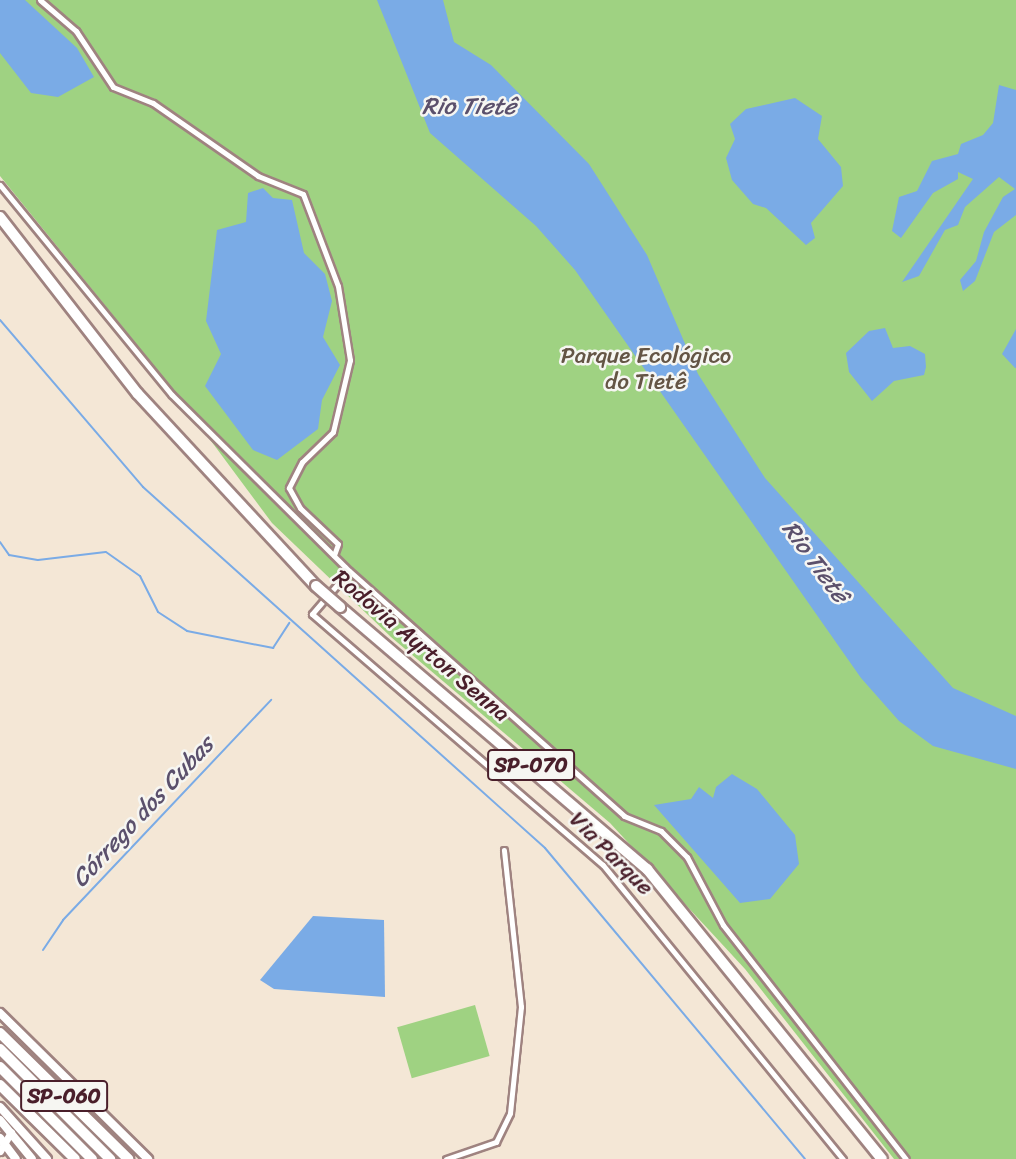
<!DOCTYPE html>
<meta charset="utf-8">
<style>
body{margin:0}
#map{position:relative;width:1016px;height:1159px;overflow:hidden;background:#f4e7d6;font-family:Sriracha,sans-serif}
div>[style]{position:absolute}
.green>*{inset:0;background:#9fd282;transform-origin:0 0}
.water>*{inset:0;background:#7aabe6}
.stream>*{height:2px;margin:-1px;padding:0 1px;transform-origin:1px;border-radius:1px;background:#7aabe6}
.roads{filter:drop-shadow(2px 0 #9f8380) drop-shadow(-2px 0 #9f8380) drop-shadow(0 2px #9f8380) drop-shadow(0 -2px #9f8380)}
.minor>*{height:5px;margin:-2.5px;padding:0 2.5px;transform-origin:2.5px;border-radius:2.5px;background:#fff}
.tertiary>*{height:7px;margin:-3.5px;padding:0 3.5px;transform-origin:3.5px;border-radius:3.5px;background:#fff}
.secondary>*{height:8px;margin:-4px;padding:0 4px;transform-origin:4px;border-radius:4px;background:#fff}
.motorway>*{height:10px;margin:-5px;padding:0 5px;transform-origin:5px;border-radius:5px;background:#fff}
.bridges{filter:drop-shadow(2px 0 #9f8380) drop-shadow(-2px 0 #9f8380) drop-shadow(0 2px #9f8380) drop-shadow(0 -2px #9f8380)}
.motorway-bridge>*{height:10px;margin:-5px;padding:0 5px;transform-origin:5px;border-radius:5px;background:#fff}
span{translate:-50% -50%;white-space:nowrap;text-align:center;line-height:1.15;-webkit-text-stroke:5px #f6f6f2;paint-order:stroke}
.shield-label span{padding:2px 5px;background:#f6f6f2;border:2px solid;border-radius:5px;-webkit-text-stroke-width:0}
.shield-label{font-size:21px;color:#4a1f2b;font-weight:700}
.park-label{font-size:23px;color:#645545}
.street-label{font-size:23px;color:#4a1f2b}
.water-label{font-size:24px;color:#5b506c;font-style:italic}
</style>
<div id="map">
<div class="green">
<div style="clip-path:polygon(0 0,1016px 0,1016px 1159px,894px 1159px,745px 969px,610px 823px,391px 637px,272px 523px,168px 383px,0 176px)"></div>
<div style="left:475px;top:1005px;width:53px;height:81px;rotate:74deg"></div>
</div>
<div class="water">
<div style="clip-path:polygon(0 0,25px 0,77px 48px,94px 77px,58px 97px,31px 93px,0 53px)"></div>
<div style="clip-path:polygon(377px 0,443px 0,454px 42px,491px 65px,589px 164px,647px 255px,698px 374px,765px 478px,953px 688px,1016px 716px,1016px 769px,933px 746px,899px 721px,861px 678px,575px 270px,536px 226px,430px 133px)"></div>
<div style="clip-path:polygon(999px 85px,1016px 90px,1016px 215px,994px 232px,975px 281px,963px 291px,960px 280px,976px 261px,984px 232px,1003px 197px,1015px 189px,999px 177px,965px 207px,958px 225px,945px 230px,919px 276px,902px 282px,973px 179px,958px 172px,958px 179px,933px 193px,901px 238px,892px 231px,899px 197px,917px 191px,932px 161px,958px 154px,961px 144px,983px 135px,993px 123px)"></div>
<div style="clip-path:polygon(795px 98px,822px 116px,818px 139px,841px 167px,843px 186px,811px 223px,815px 238px,806px 245px,766px 208px,753px 204px,732px 180px,726px 158px,735px 139px,730px 124px,746px 109px)"></div>
<div style="clip-path:polygon(263px 188px,273px 198px,292px 200px,304px 253px,325px 274px,332px 301px,323px 337px,340px 365px,322px 400px,318px 429px,277px 460px,253px 450px,205px 386px,221px 354px,206px 321px,217px 230px,246px 222px,248px 193px)"></div>
<div style="clip-path:polygon(1016px 307px,1016px 368px,1015px 368px,1002px 354px,1016px 329px)"></div>
<div style="clip-path:polygon(885px 328px,893px 348px,910px 346px,925px 354px,926px 367px,924px 375px,894px 381px,872px 401px,849px 372px,846px 353px,869px 331px)"></div>
<div style="clip-path:polygon(732px 774px,757px 789px,795px 835px,799px 864px,770px 899px,740px 903px,654px 805px,691px 799px,699px 787px,713px 798px,716px 787px)"></div>
<div style="clip-path:polygon(313px 916px,384px 920px,385px 997px,274px 989px,260px 980px)"></div>
</div>
<div class="stream">
<div style="left:0;top:320px;width:220px;rotate:49.4deg"></div>
<div style="left:143px;top:487px;width:540px;rotate:41.92deg"></div>
<div style="left:545px;top:848px;width:405px;rotate:50.1deg"></div>
<div style="left:0;top:542px;width:16px;rotate:55deg"></div>
<div style="left:9px;top:555px;width:29px;rotate:10deg"></div>
<div style="left:38px;top:560px;width:68px;rotate:-6.7deg"></div>
<div style="left:106px;top:552px;width:42px;rotate:35.2deg"></div>
<div style="left:140px;top:576px;width:40px;rotate:63.4deg"></div>
<div style="left:158px;top:612px;width:35px;rotate:33deg"></div>
<div style="left:187px;top:631px;width:88px;rotate:11.2deg"></div>
<div style="left:273px;top:648px;width:30px;rotate:-57deg"></div>
<div style="left:43px;top:950px;width:36px;rotate:-56deg"></div>
<div style="left:63px;top:920px;width:303px;rotate:-46.6deg"></div>
</div>
<div class="roads">
<div class="minor">
<div style="left:40px;top:0;width:48px;rotate:40.7deg"></div>
<div style="left:76px;top:31px;width:67px;rotate:56.5deg"></div>
<div style="left:113px;top:87px;width:43px;rotate:21.8deg"></div>
<div style="left:153px;top:103px;width:128px;rotate:34.8deg"></div>
<div style="left:258px;top:176px;width:48px;rotate:21.8deg"></div>
<div style="left:303px;top:194px;width:98px;rotate:69.2deg"></div>
<div style="left:338px;top:286px;width:75px;rotate:80.8deg"></div>
<div style="left:350px;top:360px;width:74px;rotate:103.3deg"></div>
<div style="left:333px;top:432px;width:43px;rotate:135.9deg"></div>
<div style="left:302px;top:462px;width:29px;rotate:117deg"></div>
<div style="left:289px;top:488px;width:23px;rotate:61deg"></div>
<div style="left:300px;top:508px;width:52px;rotate:43.5deg"></div>
<div style="left:338px;top:544px;width:12px;rotate:110deg"></div>
<div style="left:0;top:185px;width:271px;rotate:50.7deg"></div>
<div style="left:172px;top:395px;width:244px;rotate:44.8deg"></div>
<div style="left:345px;top:567px;width:374px;rotate:41.7deg"></div>
<div style="left:624px;top:816px;width:40px;rotate:22deg"></div>
<div style="left:661px;top:831px;width:37px;rotate:45deg"></div>
<div style="left:687px;top:857px;width:77px;rotate:62.1deg"></div>
<div style="left:723px;top:925px;width:297px;rotate:52deg"></div>
<div style="left:349px;top:571px;width:57px;rotate:130.7deg"></div>
<div style="left:312px;top:614px;width:384px;rotate:40.8deg"></div>
<div style="left:603px;top:865px;width:380px;rotate:50.8deg"></div>
<div style="left:446px;top:1159px;width:53px;rotate:-18.8deg"></div>
<div style="left:496px;top:1142px;width:32px;rotate:-64deg"></div>
<div style="left:510px;top:1113px;width:107px;rotate:-84.1deg"></div>
<div style="left:521px;top:1007px;width:158px;rotate:-96.2deg"></div>
</div>
<div class="tertiary">
<div style="left:0;top:1151px;width:22px;rotate:-60deg"></div>
</div>
<div class="secondary">
<div style="left:0;top:1013px;width:208px;rotate:44.6deg"></div>
<div style="left:0;top:1107px;width:70px;rotate:47.9deg"></div>
<div style="left:0;top:1120px;width:50px;rotate:50.6deg"></div>
<div style="left:0;top:1138px;width:26px;rotate:53deg"></div>
</div>
<div class="motorway">
<div style="left:0;top:217px;width:224px;rotate:52.1deg"></div>
<div style="left:138px;top:394px;width:262px;rotate:47.2deg"></div>
<div style="left:340px;top:607px;width:404px;rotate:40.5deg"></div>
<div style="left:647px;top:869px;width:373px;rotate:51deg"></div>
<div style="left:0;top:1033px;width:180px;rotate:44.5deg"></div>
<div style="left:0;top:1049px;width:156px;rotate:45deg"></div>
<div style="left:0;top:1067px;width:130px;rotate:45deg"></div>
<div style="left:0;top:1085px;width:105px;rotate:44.6deg"></div>
</div>
</div>
<div class="bridges">
<div class="motorway-bridge">
<div style="left:316px;top:586px;width:32px;rotate:41deg"></div>
</div>
</div>
<div class="shield-label">
<span style="left:531px;top:765px">SP-070</span>
<span style="left:64px;top:1096px">SP-060</span>
</div>
<div class="park-label">
<span style="left:646px;top:369px">Parque Ecológico<br>do Tietê</span>
</div>
<div class="street-label">
<span style="left:421px;top:646px;rotate:40deg">Rodovia Ayrton Senna</span>
<span style="left:611px;top:854px;rotate:45deg">Via Parque</span>
</div>
<div class="water-label">
<span style="left:469px;top:107px">Rio Tietê</span>
<span style="left:815px;top:562px;rotate:54deg">Rio Tietê</span>
<span style="left:143px;top:812px;rotate:-47deg">Córrego dos Cubas</span>
</div>
</div>
